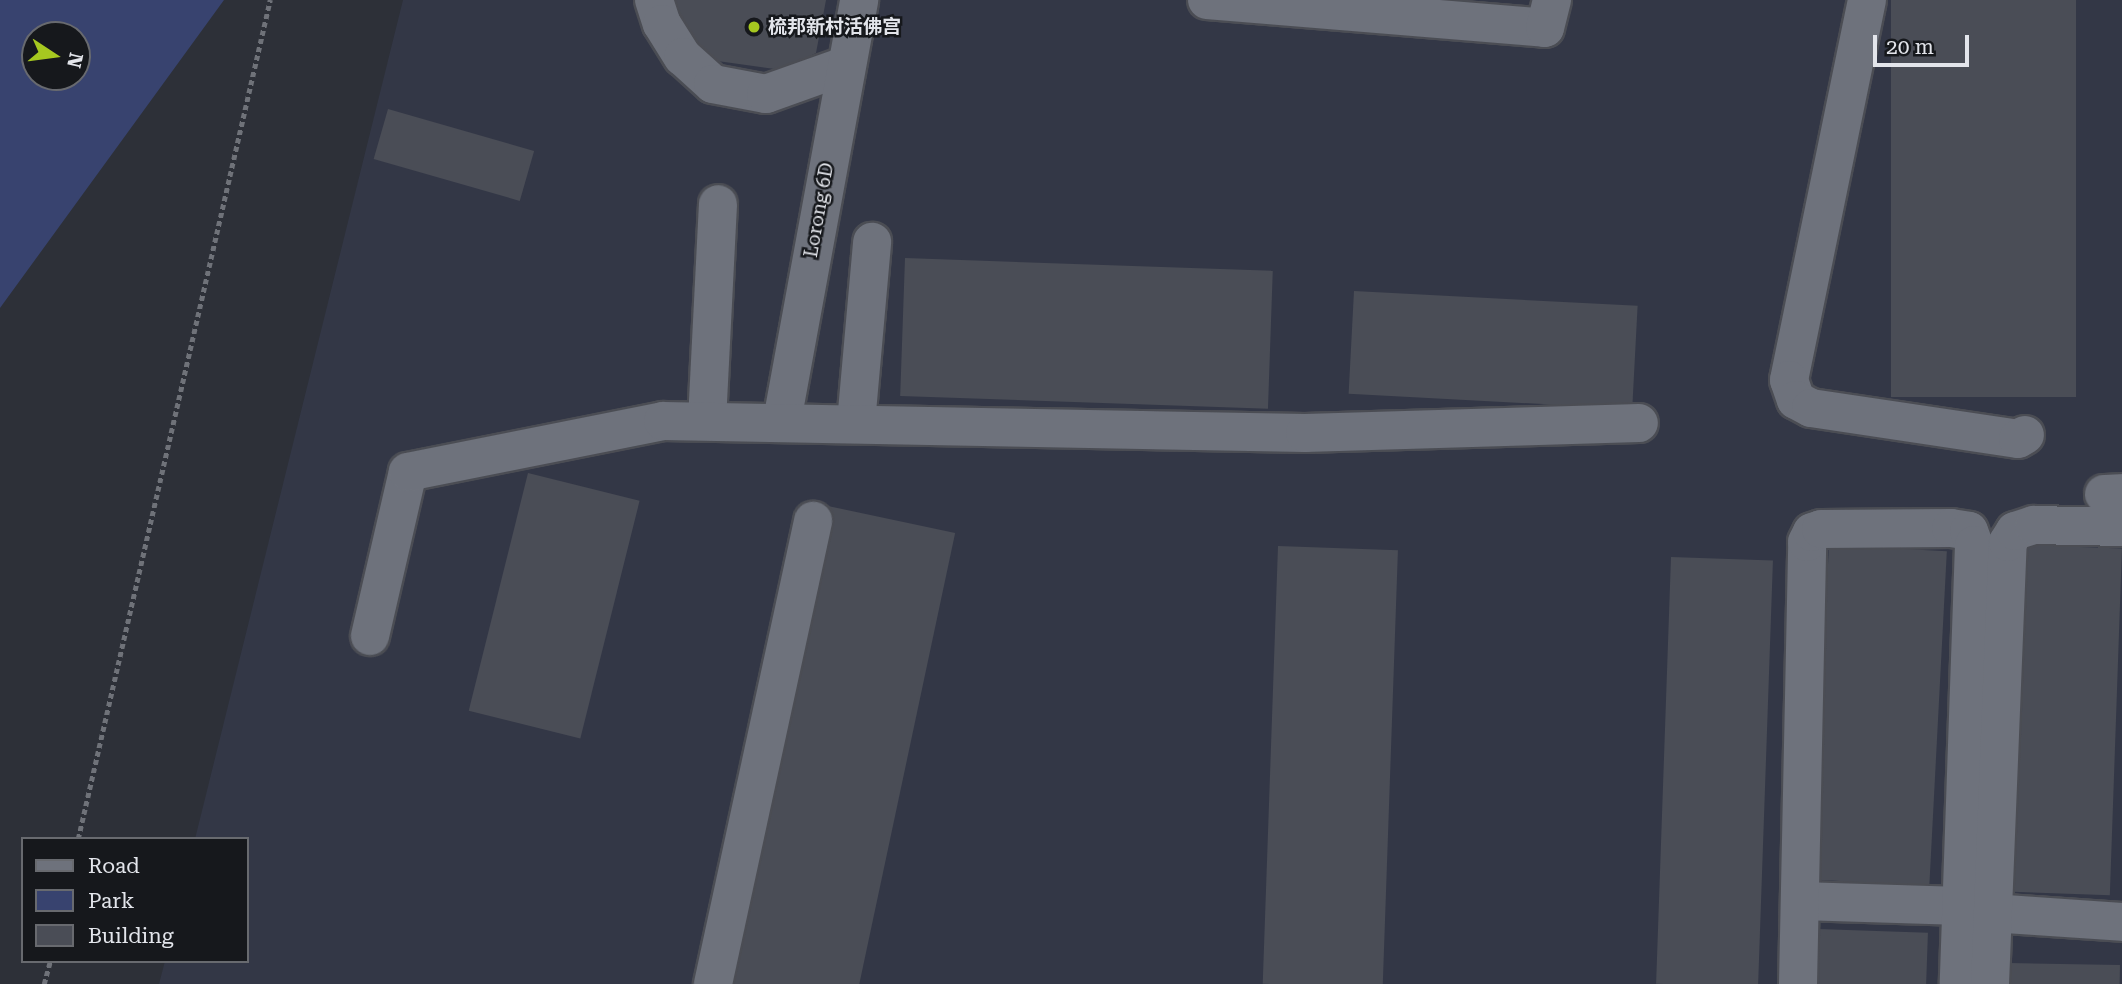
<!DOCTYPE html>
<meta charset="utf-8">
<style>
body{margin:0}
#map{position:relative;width:2122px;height:984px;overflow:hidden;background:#2d3038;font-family:"Roboto Serif","Noto Sans SC",serif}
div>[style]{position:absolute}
.built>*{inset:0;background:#333746}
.green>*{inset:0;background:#38436f}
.building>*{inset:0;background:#4a4d56;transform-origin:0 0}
.path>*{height:4.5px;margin-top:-2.25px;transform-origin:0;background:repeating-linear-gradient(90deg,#6f7279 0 5px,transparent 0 8.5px)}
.roads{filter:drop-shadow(2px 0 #4b4d54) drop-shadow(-2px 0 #4b4d54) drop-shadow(0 2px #4b4d54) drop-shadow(0 -2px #4b4d54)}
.minor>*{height:38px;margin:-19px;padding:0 19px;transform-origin:19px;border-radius:19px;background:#6e727c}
.dots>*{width:19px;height:19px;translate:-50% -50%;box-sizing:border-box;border:4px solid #16181c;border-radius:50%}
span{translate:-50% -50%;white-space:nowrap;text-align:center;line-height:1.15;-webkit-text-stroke:5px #16181c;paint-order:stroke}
.poi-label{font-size:19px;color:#e3e5eb;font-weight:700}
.left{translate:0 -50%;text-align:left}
.street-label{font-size:19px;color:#e3e5eb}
.legend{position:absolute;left:21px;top:837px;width:228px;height:126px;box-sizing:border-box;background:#16181c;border:2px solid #686a6f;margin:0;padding:9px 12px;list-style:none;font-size:21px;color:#e3e5eb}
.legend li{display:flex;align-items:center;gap:14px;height:35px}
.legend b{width:35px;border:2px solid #686a6f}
.north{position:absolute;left:21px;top:21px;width:70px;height:70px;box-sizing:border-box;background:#16181c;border:2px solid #686a6f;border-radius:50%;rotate:103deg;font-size:19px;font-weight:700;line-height:28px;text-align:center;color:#e3e5eb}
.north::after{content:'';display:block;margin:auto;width:24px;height:32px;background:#a6c820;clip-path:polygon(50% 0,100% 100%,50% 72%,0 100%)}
.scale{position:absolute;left:1873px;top:35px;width:96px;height:32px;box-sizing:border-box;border:4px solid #e3e5eb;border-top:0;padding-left:9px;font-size:21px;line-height:24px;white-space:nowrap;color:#e3e5eb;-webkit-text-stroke:5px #16181c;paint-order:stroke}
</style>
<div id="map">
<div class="built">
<div style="clip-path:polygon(403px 0,2122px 0,2122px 984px,159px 984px,165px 961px,247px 961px,247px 839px,195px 839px)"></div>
</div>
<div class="green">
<div style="clip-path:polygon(evenodd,0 0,224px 0,0 308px,0 0,35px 35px,77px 35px,77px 77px,35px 77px,35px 35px)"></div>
</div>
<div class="building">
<div style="clip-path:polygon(673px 0,826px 0,816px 53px,782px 70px,703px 59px)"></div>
<div style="left:1891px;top:0;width:185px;height:397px"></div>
<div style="left:388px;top:109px;width:152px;height:52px;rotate:16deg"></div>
<div style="left:905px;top:258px;width:368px;height:138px;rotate:2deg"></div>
<div style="left:1354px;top:291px;width:284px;height:103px;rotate:3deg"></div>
<div style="left:528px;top:473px;width:115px;height:245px;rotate:14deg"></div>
<div style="left:828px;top:506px;width:130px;height:489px;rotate:12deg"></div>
<div style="left:1829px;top:545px;width:118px;height:335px;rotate:3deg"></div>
<div style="left:2025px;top:545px;width:97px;height:347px;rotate:2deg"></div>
<div style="left:1278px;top:546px;width:120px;height:438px;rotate:2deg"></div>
<div style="left:1671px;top:557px;width:102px;height:427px;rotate:2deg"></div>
<div style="left:1818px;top:929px;width:110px;height:55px;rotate:2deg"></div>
<div style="left:2009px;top:963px;width:111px;height:21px;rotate:1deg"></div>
</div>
<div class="path">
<div style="left:78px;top:839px;width:861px;rotate:-77.11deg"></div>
<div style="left:44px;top:984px;width:24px;rotate:-75deg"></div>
</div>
<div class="roads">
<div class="minor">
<div style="left:654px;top:0;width:25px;rotate:72deg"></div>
<div style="left:662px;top:24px;width:39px;rotate:58deg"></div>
<div style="left:683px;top:57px;width:40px;rotate:42deg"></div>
<div style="left:713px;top:84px;width:54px;rotate:10.7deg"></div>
<div style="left:766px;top:94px;width:83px;rotate:-19.7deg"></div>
<div style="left:1207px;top:0;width:339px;rotate:4.7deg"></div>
<div style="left:1545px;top:28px;width:29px;rotate:-76deg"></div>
<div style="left:1867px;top:0;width:388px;rotate:101.6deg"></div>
<div style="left:1789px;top:380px;width:21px;rotate:71deg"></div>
<div style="left:1796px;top:400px;width:17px;rotate:28deg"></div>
<div style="left:1811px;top:408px;width:209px;rotate:8.5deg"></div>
<div style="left:2018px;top:439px;width:8px;rotate:-30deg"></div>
<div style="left:707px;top:421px;width:217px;rotate:-87.1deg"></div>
<div style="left:782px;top:421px;width:428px;rotate:-79.6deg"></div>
<div style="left:856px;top:423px;width:182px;rotate:-84.9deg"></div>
<div style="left:2104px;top:494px;width:18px;rotate:-3deg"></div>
<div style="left:370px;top:636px;width:168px;rotate:-77deg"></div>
<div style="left:408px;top:472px;width:260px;rotate:-11.3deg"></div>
<div style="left:663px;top:421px;width:642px;rotate:1.07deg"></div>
<div style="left:1305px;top:433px;width:334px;rotate:-1.7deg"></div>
<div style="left:1800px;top:901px;width:162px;rotate:1.8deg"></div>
<div style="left:1991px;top:913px;width:131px;rotate:3.9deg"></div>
<div style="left:713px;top:984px;width:474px;rotate:-77.8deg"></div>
<div style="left:1798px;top:984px;width:442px;rotate:-88.8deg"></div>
<div style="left:1807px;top:542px;width:11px;rotate:-63deg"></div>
<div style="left:1812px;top:532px;width:9px;rotate:-18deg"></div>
<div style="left:1821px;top:529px;width:130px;rotate:-0.4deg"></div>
<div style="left:1951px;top:528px;width:18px;rotate:9deg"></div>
<div style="left:1969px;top:531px;width:15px;rotate:70deg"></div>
<div style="left:1974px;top:545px;width:439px;rotate:92deg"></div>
<div style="left:1990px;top:984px;width:442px;rotate:-87.7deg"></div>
<div style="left:2008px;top:542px;width:13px;rotate:-58deg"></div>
<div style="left:2015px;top:531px;width:20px;rotate:-18deg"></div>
<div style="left:2034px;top:525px;width:88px;rotate:1.3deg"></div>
</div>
</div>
<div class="dots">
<div style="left:754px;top:27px;background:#a6c820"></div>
</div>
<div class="poi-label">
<span class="left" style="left:768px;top:27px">梳邦新村活佛宫</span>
</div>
<div class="street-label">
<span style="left:819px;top:210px;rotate:-80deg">Lorong 6D</span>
</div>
<ul class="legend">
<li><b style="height:9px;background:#6e727c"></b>Road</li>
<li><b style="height:19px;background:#38436f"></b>Park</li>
<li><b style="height:19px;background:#4a4d56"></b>Building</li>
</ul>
<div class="north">N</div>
<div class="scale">20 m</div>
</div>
